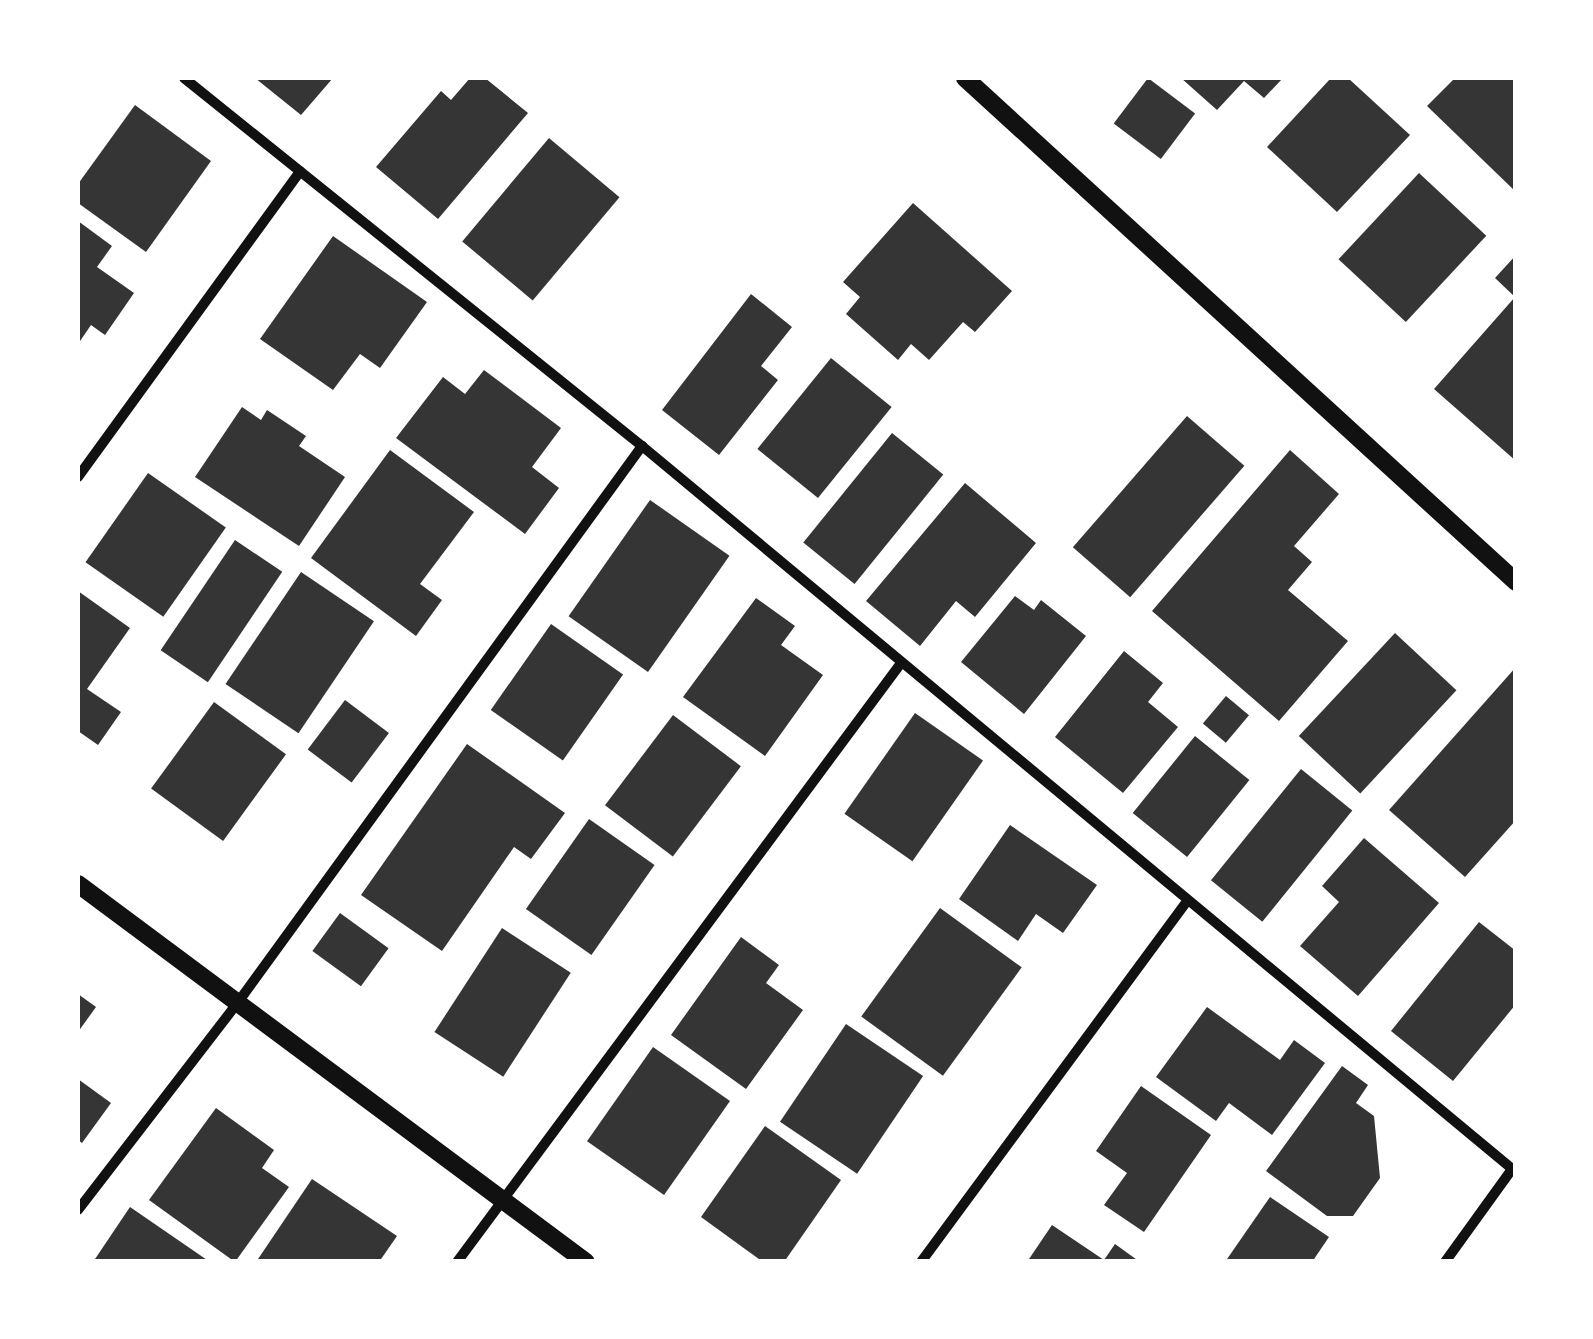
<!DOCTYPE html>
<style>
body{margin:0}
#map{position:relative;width:1593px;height:1339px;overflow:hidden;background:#fff;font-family:"Source Sans 3",sans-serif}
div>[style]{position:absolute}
.building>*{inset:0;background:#353535;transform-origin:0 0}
.minor>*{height:10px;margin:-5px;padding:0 5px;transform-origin:5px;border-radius:5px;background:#111}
.tertiary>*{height:18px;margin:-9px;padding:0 9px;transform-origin:9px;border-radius:9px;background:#111}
span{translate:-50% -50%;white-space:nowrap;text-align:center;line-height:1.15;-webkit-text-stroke:10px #fff;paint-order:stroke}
.frame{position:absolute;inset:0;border:80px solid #fff;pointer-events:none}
</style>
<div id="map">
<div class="building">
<div style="clip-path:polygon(255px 78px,333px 78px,301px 115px)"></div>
<div style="clip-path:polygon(470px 78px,485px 78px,528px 113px,438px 219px,376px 167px,441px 91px,451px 100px)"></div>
<div style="left:1148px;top:78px;width:59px;height:57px;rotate:37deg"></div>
<div style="clip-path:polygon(1181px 78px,1283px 78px,1264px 98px,1244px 81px,1217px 110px)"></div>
<div style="clip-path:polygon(1331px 78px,1348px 78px,1410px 135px,1337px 212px,1267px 147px)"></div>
<div style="clip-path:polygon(1455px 78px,1516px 78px,1516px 192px,1427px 106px)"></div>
<div style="clip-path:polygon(135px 105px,211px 161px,146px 252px,78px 203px,78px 184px)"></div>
<div style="left:549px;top:138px;width:92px;height:135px;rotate:40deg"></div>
<div style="left:1419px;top:173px;width:92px;height:118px;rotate:43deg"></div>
<div style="clip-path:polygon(913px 203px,1012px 291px,975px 332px,963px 322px,929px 360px,911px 344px,898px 360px,846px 314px,860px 297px,843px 282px)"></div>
<div style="clip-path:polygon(78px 221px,112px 246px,97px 267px,134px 293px,105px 335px,91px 325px,78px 344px)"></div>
<div style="clip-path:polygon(333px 236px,427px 302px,380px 368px,360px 354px,333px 390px,260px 339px)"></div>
<div style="clip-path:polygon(1516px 255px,1516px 461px,1434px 389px,1515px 297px,1495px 278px)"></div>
<div style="clip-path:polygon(751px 294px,792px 327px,761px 366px,778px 380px,719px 455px,662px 410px)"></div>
<div style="left:831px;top:358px;width:78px;height:117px;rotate:39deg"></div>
<div style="clip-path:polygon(484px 370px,561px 428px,532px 467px,559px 488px,525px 534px,396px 438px,443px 377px,465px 394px)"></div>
<div style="clip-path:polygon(242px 407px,261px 420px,267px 410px,306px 436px,299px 446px,345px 477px,299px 546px,195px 477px)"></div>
<div style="left:1187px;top:416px;width:76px;height:174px;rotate:41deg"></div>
<div style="left:892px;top:433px;width:66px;height:141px;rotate:39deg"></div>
<div style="clip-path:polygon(390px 450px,474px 512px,420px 584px,442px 600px,416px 636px,311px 558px)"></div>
<div style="clip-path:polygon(1290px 450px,1339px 494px,1294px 546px,1312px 562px,1288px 590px,1348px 641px,1279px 721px,1152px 611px)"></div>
<div style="left:148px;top:473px;width:95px;height:109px;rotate:35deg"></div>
<div style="clip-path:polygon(965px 483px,1036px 543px,975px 617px,956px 601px,920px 646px,866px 601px)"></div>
<div style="left:650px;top:500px;width:97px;height:142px;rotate:35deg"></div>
<div style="left:235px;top:540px;width:57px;height:133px;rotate:34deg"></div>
<div style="left:301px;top:572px;width:88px;height:135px;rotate:34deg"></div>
<div style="clip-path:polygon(78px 591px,130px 628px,87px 689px,121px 712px,98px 745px,78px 731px)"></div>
<div style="clip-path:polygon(1015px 596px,1034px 610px,1041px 600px,1086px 636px,1024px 714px,961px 662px)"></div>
<div style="clip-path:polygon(756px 598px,795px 626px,781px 645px,823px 675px,765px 756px,683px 697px)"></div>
<div style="left:551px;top:624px;width:88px;height:105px;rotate:35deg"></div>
<div style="left:1395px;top:633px;width:84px;height:141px;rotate:43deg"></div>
<div style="clip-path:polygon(1124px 651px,1163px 683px,1148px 702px,1178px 727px,1123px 793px,1055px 737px)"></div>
<div style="clip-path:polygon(1516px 667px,1516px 820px,1465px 877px,1389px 810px)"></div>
<div style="left:1226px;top:696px;width:30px;height:36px;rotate:40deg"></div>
<div style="left:345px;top:700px;width:55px;height:62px;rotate:37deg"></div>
<div style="left:214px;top:702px;width:89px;height:107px;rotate:36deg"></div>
<div style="left:915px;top:713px;width:83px;height:123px;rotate:35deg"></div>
<div style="left:673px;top:715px;width:85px;height:113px;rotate:37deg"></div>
<div style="left:1195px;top:736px;width:70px;height:99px;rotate:39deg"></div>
<div style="clip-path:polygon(467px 744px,565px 813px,531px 859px,514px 847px,442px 951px,361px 895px)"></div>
<div style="left:1301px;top:769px;width:66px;height:143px;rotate:39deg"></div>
<div style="left:589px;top:819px;width:80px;height:110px;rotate:35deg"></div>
<div style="clip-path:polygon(1010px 825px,1097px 885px,1063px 933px,1036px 914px,1018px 941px,959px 899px)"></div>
<div style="clip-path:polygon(1364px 838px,1439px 903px,1358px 996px,1300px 946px,1339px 902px,1322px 886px)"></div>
<div style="left:940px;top:908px;width:101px;height:134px;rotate:36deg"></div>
<div style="left:340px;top:913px;width:60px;height:47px;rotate:36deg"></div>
<div style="clip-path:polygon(1479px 922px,1516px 951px,1516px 1004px,1453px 1081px,1391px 1031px)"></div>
<div style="left:502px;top:928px;width:82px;height:124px;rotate:33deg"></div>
<div style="clip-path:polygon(741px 937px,779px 965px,766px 983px,803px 1010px,746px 1089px,671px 1035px)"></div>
<div style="clip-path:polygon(78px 994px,96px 1007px,78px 1032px)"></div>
<div style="clip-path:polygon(1207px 1007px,1280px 1060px,1294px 1040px,1325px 1063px,1272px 1135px,1229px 1103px,1216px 1121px,1156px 1077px)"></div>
<div style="left:846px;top:1024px;width:93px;height:118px;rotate:34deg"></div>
<div style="left:653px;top:1047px;width:94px;height:115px;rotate:35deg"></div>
<div style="clip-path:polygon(1342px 1066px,1368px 1085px,1356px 1103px,1374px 1116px,1380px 1178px,1353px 1216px,1327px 1216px,1266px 1171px)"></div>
<div style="clip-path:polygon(78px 1079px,111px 1103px,82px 1143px,78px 1140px)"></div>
<div style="clip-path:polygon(1141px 1086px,1211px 1135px,1144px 1232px,1104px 1205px,1127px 1173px,1096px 1151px)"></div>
<div style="clip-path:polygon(216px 1108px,274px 1150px,262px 1168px,289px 1187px,235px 1262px,149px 1200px)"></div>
<div style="clip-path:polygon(765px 1126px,841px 1180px,784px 1262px,763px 1262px,701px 1217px)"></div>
<div style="clip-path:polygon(312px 1179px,397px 1236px,379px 1262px,256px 1262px)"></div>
<div style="clip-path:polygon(1270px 1197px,1329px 1237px,1312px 1262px,1225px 1262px)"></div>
<div style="clip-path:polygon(130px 1207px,210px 1262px,93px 1262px)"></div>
<div style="clip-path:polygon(1052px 1225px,1104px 1260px,1115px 1244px,1140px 1262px,1027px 1262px)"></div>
</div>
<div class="minor">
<div style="left:184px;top:78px;width:588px;rotate:38.78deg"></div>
<div style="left:642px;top:446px;width:1136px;rotate:39.72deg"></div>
<div style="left:78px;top:477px;width:378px;rotate:-54deg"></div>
<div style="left:78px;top:1210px;width:259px;rotate:-52.4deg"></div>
<div style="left:236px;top:1005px;width:691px;rotate:-54.01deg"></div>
<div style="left:457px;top:1262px;width:746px;rotate:-53.45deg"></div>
<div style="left:921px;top:1262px;width:448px;rotate:-53.6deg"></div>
<div style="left:1445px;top:1262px;width:115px;rotate:-54.2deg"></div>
</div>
<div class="tertiary">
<div style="left:965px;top:78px;width:747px;rotate:42.45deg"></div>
<div style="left:78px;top:884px;width:633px;rotate:36.65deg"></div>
</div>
<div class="frame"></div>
</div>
